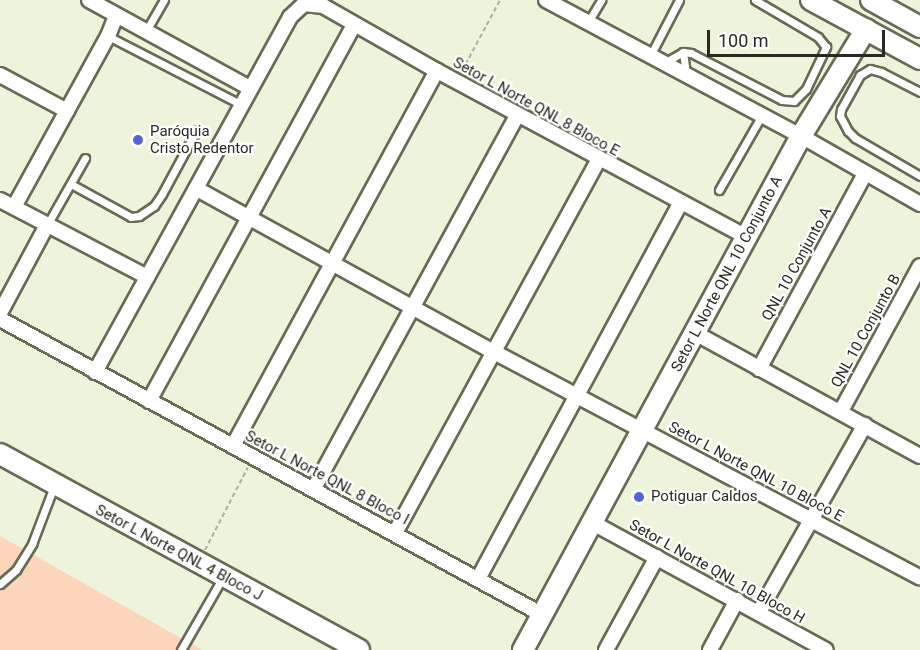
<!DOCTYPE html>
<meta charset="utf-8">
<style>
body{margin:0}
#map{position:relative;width:920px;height:650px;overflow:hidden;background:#eef4db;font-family:Roboto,sans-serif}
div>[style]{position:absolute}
.green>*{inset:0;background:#fcd5bb}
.path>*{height:2px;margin-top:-1px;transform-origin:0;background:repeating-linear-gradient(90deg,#abb09c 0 4.5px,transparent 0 7.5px)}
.roads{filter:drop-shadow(2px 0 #666b55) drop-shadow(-2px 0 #666b55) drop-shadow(0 2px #666b55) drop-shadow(0 -2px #666b55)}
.lane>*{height:7px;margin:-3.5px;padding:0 3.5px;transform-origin:3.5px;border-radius:3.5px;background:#fff}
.street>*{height:14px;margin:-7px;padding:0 7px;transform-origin:7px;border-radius:7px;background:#fff}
.secondary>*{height:20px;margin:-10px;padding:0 10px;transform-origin:10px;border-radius:10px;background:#fff}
.dots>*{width:16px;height:16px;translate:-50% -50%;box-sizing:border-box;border:3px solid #fff;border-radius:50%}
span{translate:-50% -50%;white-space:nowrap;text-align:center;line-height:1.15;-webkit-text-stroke:4.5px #fff;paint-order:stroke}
.street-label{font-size:15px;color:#282a21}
.poi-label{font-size:15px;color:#282a21}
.left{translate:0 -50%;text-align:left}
.scale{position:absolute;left:707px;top:30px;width:178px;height:27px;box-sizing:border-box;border:3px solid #282a21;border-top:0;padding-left:8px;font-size:18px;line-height:21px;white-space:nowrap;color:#282a21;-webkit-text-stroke:4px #fff;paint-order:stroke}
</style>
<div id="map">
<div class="green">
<div style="clip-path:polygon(0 536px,202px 650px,0 650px)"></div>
</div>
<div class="path">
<div style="left:462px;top:71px;width:81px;rotate:-61.8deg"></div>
<div style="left:205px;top:550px;width:93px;rotate:-62.6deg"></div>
</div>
<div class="roads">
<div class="lane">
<div style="left:588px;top:22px;width:26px;rotate:-59deg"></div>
<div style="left:146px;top:31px;width:36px;rotate:-60deg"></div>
<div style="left:108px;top:36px;width:151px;rotate:27.2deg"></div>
<div style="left:683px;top:52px;width:21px;rotate:82deg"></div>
<div style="left:650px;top:56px;width:63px;rotate:-62.6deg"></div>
<div style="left:664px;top:63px;width:22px;rotate:-30deg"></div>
<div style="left:683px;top:52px;width:8px;rotate:7deg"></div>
<div style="left:691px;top:53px;width:102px;rotate:27.3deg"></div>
<div style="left:782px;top:100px;width:12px;rotate:5deg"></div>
<div style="left:794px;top:101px;width:17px;rotate:-45deg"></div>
<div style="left:806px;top:89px;width:47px;rotate:-64.5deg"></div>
<div style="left:826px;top:47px;width:13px;rotate:-129deg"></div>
<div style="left:818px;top:37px;width:73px;rotate:-149.6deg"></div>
<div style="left:920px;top:92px;width:44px;rotate:-152.9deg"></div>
<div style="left:881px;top:72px;width:11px;rotate:-165deg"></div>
<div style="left:870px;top:69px;width:12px;rotate:149deg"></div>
<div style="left:860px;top:75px;width:39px;rotate:119deg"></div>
<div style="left:841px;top:109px;width:7px;rotate:98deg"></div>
<div style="left:840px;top:116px;width:17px;rotate:62deg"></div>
<div style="left:848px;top:131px;width:10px;rotate:45deg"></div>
<div style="left:855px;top:138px;width:75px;rotate:30.3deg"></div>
<div style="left:71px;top:184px;width:68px;rotate:28.8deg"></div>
<div style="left:131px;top:217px;width:8px;rotate:-7deg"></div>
<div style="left:139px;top:216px;width:18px;rotate:-34deg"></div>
<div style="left:154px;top:206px;width:14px;rotate:-56deg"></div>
<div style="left:162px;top:194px;width:72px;rotate:-61.6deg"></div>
<div style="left:719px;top:190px;width:86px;rotate:-60.2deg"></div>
<div style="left:47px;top:225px;width:77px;rotate:-60.4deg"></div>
<div style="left:0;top:584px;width:21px;rotate:-41deg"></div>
<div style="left:16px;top:570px;width:31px;rotate:-58deg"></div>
<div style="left:32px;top:544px;width:62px;rotate:-69.2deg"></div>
<div style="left:181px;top:650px;width:84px;rotate:-60.1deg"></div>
</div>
<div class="street">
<div style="left:89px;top:0;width:183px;rotate:28.7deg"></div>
<div style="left:546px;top:0;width:289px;rotate:28.1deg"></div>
<div style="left:801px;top:136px;width:137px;rotate:29.7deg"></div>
<div style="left:0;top:75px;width:76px;rotate:28.2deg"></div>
<div style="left:197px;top:189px;width:339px;rotate:28.8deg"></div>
<div style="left:494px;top:352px;width:482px;rotate:27.9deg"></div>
<div style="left:0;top:200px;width:166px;rotate:27.6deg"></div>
<div style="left:14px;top:207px;width:195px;rotate:-61.2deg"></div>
<div style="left:108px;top:36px;width:22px;rotate:-68deg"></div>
<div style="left:0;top:313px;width:100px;rotate:-61.9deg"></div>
<div style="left:0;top:319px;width:618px;rotate:28.6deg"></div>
<div style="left:695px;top:333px;width:256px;rotate:28.7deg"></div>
<div style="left:759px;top:369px;width:222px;rotate:-61.5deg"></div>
<div style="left:95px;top:372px;width:405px;rotate:-61.2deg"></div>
<div style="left:290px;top:17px;width:19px;rotate:-43deg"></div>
<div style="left:304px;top:4px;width:19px;rotate:6deg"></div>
<div style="left:323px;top:6px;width:131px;rotate:29.7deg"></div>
<div style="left:437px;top:71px;width:351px;rotate:28.2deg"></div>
<div style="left:149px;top:401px;width:428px;rotate:-61.4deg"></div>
<div style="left:841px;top:411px;width:165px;rotate:-61.4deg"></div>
<div style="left:233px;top:446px;width:427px;rotate:-61.5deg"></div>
<div style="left:314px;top:488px;width:425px;rotate:-61.4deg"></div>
<div style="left:593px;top:523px;width:265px;rotate:28.6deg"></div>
<div style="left:395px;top:533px;width:426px;rotate:-61.4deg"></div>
<div style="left:478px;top:579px;width:426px;rotate:-61.7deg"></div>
<div style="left:759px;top:612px;width:215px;rotate:-60.5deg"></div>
<div style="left:606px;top:650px;width:106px;rotate:-61.3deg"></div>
<div style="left:710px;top:650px;width:57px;rotate:-61.6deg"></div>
</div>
<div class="secondary">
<div style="left:811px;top:0;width:124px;rotate:28.4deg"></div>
<div style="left:871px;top:0;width:56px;rotate:28.9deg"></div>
<div style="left:0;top:454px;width:409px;rotate:28.6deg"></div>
<div style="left:523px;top:650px;width:584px;rotate:-61.59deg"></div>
<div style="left:801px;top:136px;width:125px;rotate:-58.7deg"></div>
</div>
</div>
<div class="dots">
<div style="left:138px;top:140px;background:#5463d9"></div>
<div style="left:639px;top:497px;background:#5463d9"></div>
</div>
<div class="street-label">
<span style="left:536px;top:107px;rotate:29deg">Setor L Norte QNL 8 Bloco E</span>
<span style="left:797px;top:264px;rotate:-61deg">QNL 10 Conjunto A</span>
<span style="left:727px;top:274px;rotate:-62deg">Setor L Norte QNL 10 Conjunto A</span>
<span style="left:866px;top:331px;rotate:-61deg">QNL 10 Conjunto B</span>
<span style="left:756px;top:472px;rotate:28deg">Setor L Norte QNL 10 Bloco E</span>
<span style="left:327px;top:478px;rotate:28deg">Setor L Norte QNL 8 Bloco I</span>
<span style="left:179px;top:553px;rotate:28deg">Setor L Norte QNL 4 Bloco J</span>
<span style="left:717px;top:572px;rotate:29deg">Setor L Norte QNL 10 Bloco H</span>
</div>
<div class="poi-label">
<span class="left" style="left:150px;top:140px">Paróquia<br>Cristo Redentor</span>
<span class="left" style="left:651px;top:497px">Potiguar Caldos</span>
</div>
<div class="scale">100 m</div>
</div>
